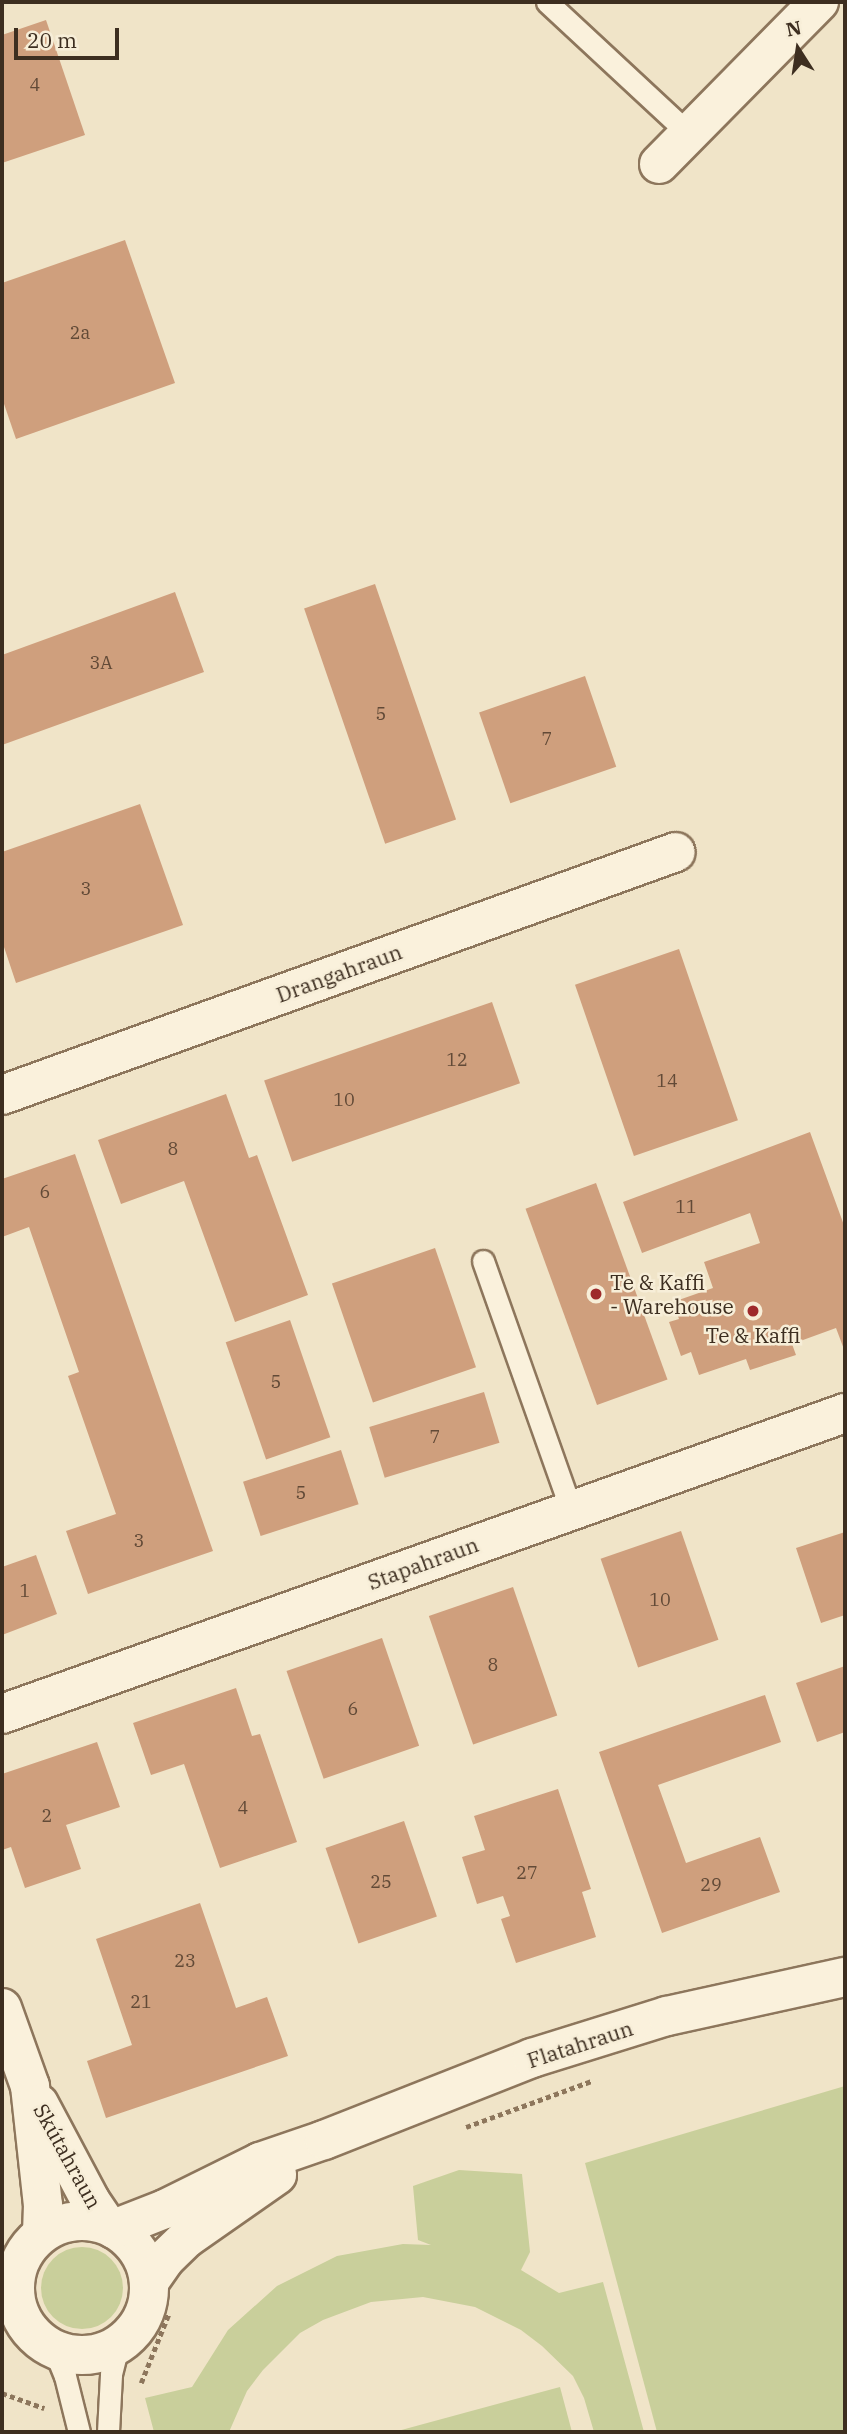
<!DOCTYPE html>
<meta charset="utf-8">
<style>
body{margin:0}
#map{position:relative;width:847px;height:2434px;overflow:hidden;background:#f0e4c8;font-family:"IBM Plex Serif",serif}
div>[style]{position:absolute}
.green>*{inset:0;background:#c9cf9b}
.round{border-radius:50%}
.building>*{inset:0;background:#cf9f7d;transform-origin:0 0}
.path>*{height:4.5px;margin-top:-2.25px;transform-origin:0;background:repeating-linear-gradient(90deg,#8d765c 0 5px,transparent 0 8.5px)}
.roads{filter:drop-shadow(2px 0 #8d765c) drop-shadow(-2px 0 #8d765c) drop-shadow(0 2px #8d765c) drop-shadow(0 -2px #8d765c)}
.lane>*{height:21px;margin:-10.5px;padding:0 10.5px;transform-origin:10.5px;border-radius:10.5px;background:#faf1dc}
.street>*{height:38px;margin:-19px;padding:0 19px;transform-origin:19px;border-radius:19px;background:#faf1dc}
.street>.ring{margin:-19px;padding:0;box-sizing:content-box;background:none;border:38px solid #faf1dc;border-radius:50%}
.dots>*{width:19px;height:19px;translate:-50% -50%;box-sizing:border-box;border:4px solid #f7eed8;border-radius:50%}
span{translate:-50% -50%;white-space:nowrap;text-align:center;line-height:1.15;-webkit-text-stroke:5px #f7eed8;paint-order:stroke}
.number-label{font-size:18px;color:#624a37}
.number-label span{-webkit-text-stroke-width:0}
.street-label{font-size:21px;color:#3d2e20}
.poi-label{font-size:21px;color:#3d2e20}
.left{translate:0 -50%;text-align:left}
.frame{position:absolute;inset:0;border:4px solid #3d2e20;pointer-events:none}
.north{position:absolute;left:763px;top:14px;width:70px;height:70px;-webkit-text-stroke:5px #f7eed8;paint-order:stroke;rotate:348deg;font-size:19px;font-weight:700;line-height:28px;text-align:center;color:#3d2e20}
.north::after{content:'';display:block;margin:auto;width:24px;height:32px;background:#3d2e20;clip-path:polygon(50% 0,100% 100%,50% 72%,0 100%)}
.scale{position:absolute;left:14px;top:28px;width:105px;height:32px;box-sizing:border-box;border:4px solid #3d2e20;border-top:0;padding-left:9px;font-size:21px;line-height:24px;white-space:nowrap;color:#3d2e20;-webkit-text-stroke:5px #f7eed8;paint-order:stroke}
</style>
<div id="map">
<div class="green">
<div style="clip-path:polygon(845px 2086px,845px 2432px,657px 2432px,585px 2163px)"></div>
<div style="clip-path:polygon(459px 2170px,522px 2174px,530px 2252px,521px 2270px,559px 2293px,603px 2282px,644px 2432px,594px 2432px,584px 2398px,573px 2376px,542px 2346px,521px 2330px,475px 2307px,423px 2297px,371px 2302px,323px 2320px,300px 2333px,263px 2370px,247px 2391px,229px 2432px,154px 2432px,145px 2398px,192px 2387px,228px 2330px,277px 2286px,337px 2256px,403px 2244px,431px 2245px,418px 2240px,413px 2186px)"></div>
<div class="round" style="left:41px;top:2247px;width:82px;height:82px"></div>
<div style="clip-path:polygon(560px 2387px,572px 2432px,394px 2432px)"></div>
</div>
<div class="building">
<div style="clip-path:polygon(46px 20px,85px 135px,2px 163px,2px 35px)"></div>
<div style="clip-path:polygon(125px 240px,175px 383px,16px 439px,2px 398px,2px 283px)"></div>
<div style="left:375px;top:584px;width:249px;height:75px;rotate:71deg"></div>
<div style="clip-path:polygon(175px 592px,204px 672px,2px 745px,2px 655px)"></div>
<div style="left:585px;top:676px;width:96px;height:112px;rotate:71deg"></div>
<div style="clip-path:polygon(140px 804px,183px 925px,16px 983px,2px 941px,2px 852px)"></div>
<div style="left:679px;top:949px;width:181px;height:110px;rotate:71deg"></div>
<div style="left:492px;top:1002px;width:86px;height:241px;rotate:71deg"></div>
<div style="clip-path:polygon(226px 1094px,249px 1158px,257px 1155px,308px 1295px,235px 1322px,184px 1181px,121px 1204px,98px 1140px)"></div>
<div style="clip-path:polygon(810px 1132px,845px 1228px,845px 1352px,836px 1328px,792px 1344px,796px 1355px,750px 1370px,746px 1359px,699px 1375px,691px 1352px,681px 1356px,669px 1322px,679px 1319px,673px 1302px,713px 1288px,704px 1262px,760px 1243px,750px 1213px,642px 1253px,623px 1202px)"></div>
<div style="clip-path:polygon(75px 1154px,213px 1551px,88px 1594px,66px 1531px,116px 1514px,68px 1376px,79px 1372px,29px 1227px,2px 1237px,2px 1179px)"></div>
<div style="left:596px;top:1183px;width:209px;height:75px;rotate:70deg"></div>
<div style="left:435px;top:1248px;width:126px;height:109px;rotate:71deg"></div>
<div style="left:290px;top:1320px;width:124px;height:68px;rotate:71deg"></div>
<div style="left:484px;top:1392px;width:53px;height:120px;rotate:73deg"></div>
<div style="left:341px;top:1450px;width:57px;height:103px;rotate:72deg"></div>
<div style="left:681px;top:1531px;width:115px;height:85px;rotate:71deg"></div>
<div style="clip-path:polygon(845px 1532px,845px 1615px,821px 1623px,796px 1548px)"></div>
<div style="clip-path:polygon(36px 1555px,57px 1614px,2px 1635px,2px 1567px)"></div>
<div style="left:513px;top:1587px;width:136px;height:89px;rotate:71deg"></div>
<div style="left:382px;top:1638px;width:114px;height:101px;rotate:71deg"></div>
<div style="clip-path:polygon(845px 1666px,845px 1732px,817px 1742px,796px 1683px)"></div>
<div style="clip-path:polygon(236px 1688px,252px 1736px,260px 1734px,297px 1842px,220px 1868px,184px 1764px,151px 1775px,133px 1723px)"></div>
<div style="clip-path:polygon(765px 1695px,781px 1742px,658px 1785px,686px 1863px,760px 1837px,780px 1892px,662px 1933px,599px 1752px)"></div>
<div style="clip-path:polygon(97px 1742px,120px 1807px,66px 1825px,81px 1869px,25px 1888px,11px 1847px,2px 1850px,2px 1774px)"></div>
<div style="clip-path:polygon(558px 1789px,591px 1889px,582px 1892px,596px 1937px,516px 1963px,501px 1919px,510px 1916px,503px 1896px,477px 1904px,462px 1857px,485px 1850px,474px 1816px)"></div>
<div style="left:404px;top:1821px;width:101px;height:83px;rotate:71deg"></div>
<div style="clip-path:polygon(200px 1903px,236px 2008px,267px 1997px,288px 2056px,106px 2118px,87px 2061px,132px 2045px,96px 1939px)"></div>
</div>
<div class="path">
<div style="left:466px;top:2127px;width:134px;rotate:-20.1deg"></div>
<div style="left:141px;top:2383px;width:75px;rotate:-68.2deg"></div>
<div style="left:2px;top:2393px;width:45px;rotate:19.7deg"></div>
</div>
<div class="roads">
<div class="lane">
<div style="left:547px;top:2px;width:194px;rotate:42.9deg"></div>
<div style="left:483px;top:1261px;width:264px;rotate:70.5deg"></div>
<div style="left:54px;top:2349px;width:29px;rotate:68deg"></div>
<div style="left:65px;top:2376px;width:58px;rotate:76deg"></div>
<div style="left:108px;top:2432px;width:58px;rotate:-87deg"></div>
<div style="left:111px;top:2374px;width:32px;rotate:-76deg"></div>
</div>
<div class="street">
<div style="left:659px;top:164px;width:228px;rotate:-45.4deg"></div>
<div style="left:2px;top:1095px;width:716px;rotate:-19.83deg"></div>
<div style="left:2px;top:1714px;width:895px;rotate:-19.65deg"></div>
<div style="left:2px;top:2008px;width:83px;rotate:70.3deg"></div>
<div style="left:30px;top:2086px;width:120px;rotate:83.8deg"></div>
<div style="left:43px;top:2205px;width:28px;rotate:92deg"></div>
<div style="left:39px;top:2104px;width:109px;rotate:62deg"></div>
<div style="left:90px;top:2200px;width:29px;rotate:56deg"></div>
<div class="ring" style="left:15px;top:2221px;width:96px;height:96px"></div>
<div style="left:114px;top:2229px;width:55px;rotate:-21.4deg"></div>
<div style="left:165px;top:2209px;width:106px;rotate:-26.3deg"></div>
<div style="left:260px;top:2162px;width:68px;rotate:-19deg"></div>
<div style="left:324px;top:2140px;width:224px;rotate:-21.5deg"></div>
<div style="left:532px;top:2058px;width:141px;rotate:-17.3deg"></div>
<div style="left:667px;top:2016px;width:182px;rotate:-12.4deg"></div>
<div style="left:149px;top:2282px;width:28px;rotate:-55deg"></div>
<div style="left:165px;top:2259px;width:30px;rotate:-44deg"></div>
<div style="left:187px;top:2238px;width:110px;rotate:-35deg"></div>
</div>
</div>
<div class="dots">
<div style="left:596px;top:1294px;background:#9e2a2b"></div>
<div style="left:753px;top:1311px;background:#9e2a2b"></div>
</div>
<div class="number-label">
<span style="left:35px;top:85px">4</span>
<span style="left:80px;top:333px">2a</span>
<span style="left:101px;top:663px">3A</span>
<span style="left:381px;top:714px">5</span>
<span style="left:547px;top:739px">7</span>
<span style="left:86px;top:889px">3</span>
<span style="left:457px;top:1060px">12</span>
<span style="left:667px;top:1081px">14</span>
<span style="left:344px;top:1100px">10</span>
<span style="left:173px;top:1149px">8</span>
<span style="left:45px;top:1192px">6</span>
<span style="left:686px;top:1207px">11</span>
<span style="left:276px;top:1382px">5</span>
<span style="left:435px;top:1437px">7</span>
<span style="left:301px;top:1493px">5</span>
<span style="left:139px;top:1541px">3</span>
<span style="left:25px;top:1591px">1</span>
<span style="left:660px;top:1600px">10</span>
<span style="left:493px;top:1665px">8</span>
<span style="left:353px;top:1709px">6</span>
<span style="left:243px;top:1808px">4</span>
<span style="left:47px;top:1816px">2</span>
<span style="left:527px;top:1873px">27</span>
<span style="left:381px;top:1882px">25</span>
<span style="left:711px;top:1885px">29</span>
<span style="left:185px;top:1961px">23</span>
<span style="left:141px;top:2002px">21</span>
</div>
<div class="street-label">
<span style="left:339px;top:973px;rotate:-20deg">Drangahraun</span>
<span style="left:423px;top:1563px;rotate:-20deg">Stapahraun</span>
<span style="left:580px;top:2044px;rotate:-18deg">Flatahraun</span>
<span style="left:68px;top:2156px;rotate:61deg">Skútahraun</span>
</div>
<div class="poi-label">
<span class="left" style="left:610px;top:1294px">Te &amp; Kaffi<br>- Warehouse</span>
<span style="left:753px;top:1335px">Te &amp; Kaffi</span>
</div>
<div class="frame"></div>
<div class="north">N</div>
<div class="scale">20 m</div>
</div>
